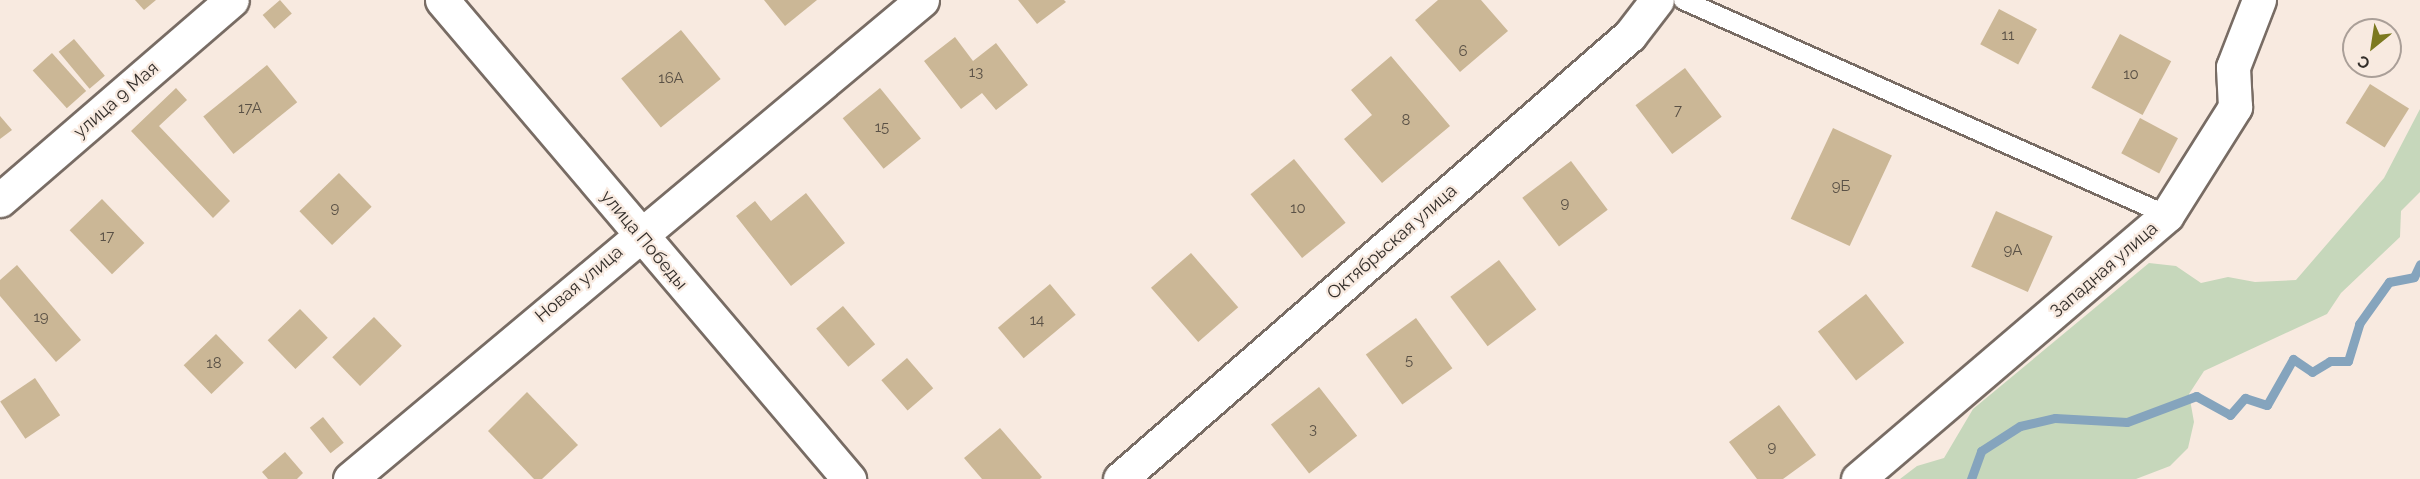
<!DOCTYPE html>
<meta charset="utf-8">
<style>
body{margin:0}
#map{position:relative;width:2420px;height:479px;overflow:hidden;background:#f8eae0;font-family:Raleway,sans-serif}
div>[style]{position:absolute}
.green>*{inset:0;background:#c6d7bb}
.stream>*{height:9px;margin:-4.5px;padding:0 4.5px;transform-origin:4.5px;border-radius:4.5px;background:#85a4bd}
.building>*{inset:0;background:#cbb796;transform-origin:0 0}
.roads{filter:drop-shadow(2px 0 #786c64) drop-shadow(-2px 0 #786c64) drop-shadow(0 2px #786c64) drop-shadow(0 -2px #786c64)}
.service>*{height:18px;margin:-9px;padding:0 9px;transform-origin:9px;border-radius:9px;background:#fff}
.minor>*{height:33px;margin:-16.5px;padding:0 16.5px;transform-origin:16.5px;border-radius:16.5px;background:#fff}
.tertiary>*{height:33px;margin:-16.5px;padding:0 16.5px;transform-origin:16.5px;border-radius:16.5px;background:#fff}
span{translate:-50% -50%;white-space:nowrap;text-align:center;line-height:1.15;-webkit-text-stroke:4.5px #f8eae0;paint-order:stroke}
.number-label{font-size:15px;color:#5a5146}
.number-label span{-webkit-text-stroke-width:0}
.street-label{font-size:18px;color:#342f2b}
.north{position:absolute;left:2342px;top:18px;width:60px;height:60px;box-sizing:border-box;background:#f8eae0;border:2px solid #aa9f98;border-radius:50%;rotate:210deg;font-size:16px;font-weight:700;line-height:24px;text-align:center;color:#342f2b}
.north::after{content:'';display:block;margin:auto;width:21px;height:27px;background:#7c7920;clip-path:polygon(50% 0,100% 100%,50% 72%,0 100%)}
</style>
<div id="map">
<div class="green">
<div style="clip-path:polygon(2420px 109px,2420px 192px,2401px 211px,2400px 237px,2341px 293px,2327px 314px,2204px 371px,2189px 394px,2194px 422px,2188px 448px,2170px 466px,2136px 479px,1900px 479px,1917px 466px,1944px 458px,1973px 409px,2149px 263px,2176px 266px,2201px 283px,2228px 277px,2255px 282px,2296px 280px,2384px 178px)"></div>
</div>
<div class="stream">
<div style="left:1971px;top:479px;width:30px;rotate:-70deg"></div>
<div style="left:1981px;top:451px;width:46px;rotate:-32.7deg"></div>
<div style="left:2020px;top:426px;width:36px;rotate:-13deg"></div>
<div style="left:2055px;top:418px;width:72px;rotate:3.2deg"></div>
<div style="left:2127px;top:422px;width:74px;rotate:-20.6deg"></div>
<div style="left:2196px;top:396px;width:39px;rotate:29deg"></div>
<div style="left:2230px;top:415px;width:23px;rotate:-49deg"></div>
<div style="left:2245px;top:398px;width:23px;rotate:18deg"></div>
<div style="left:2267px;top:405px;width:53px;rotate:-60.5deg"></div>
<div style="left:2293px;top:359px;width:23px;rotate:34deg"></div>
<div style="left:2312px;top:372px;width:21px;rotate:-31deg"></div>
<div style="left:2330px;top:361px;width:18px"></div>
<div style="left:2348px;top:361px;width:39px;rotate:-73deg"></div>
<div style="left:2359px;top:324px;width:52px;rotate:-54.5deg"></div>
<div style="left:2389px;top:282px;width:25px;rotate:-11deg"></div>
<div style="left:2414px;top:277px;width:14px;rotate:-65deg"></div>
</div>
<div class="building">
<div style="clip-path:polygon(135px 0,156px 0,144px 10px)"></div>
<div style="left:280px;top:0;width:18px;height:23px;rotate:49deg"></div>
<div style="clip-path:polygon(764px 0,817px 0,785px 26px)"></div>
<div style="clip-path:polygon(1018px 0,1064px 0,1066px 2px,1037px 24px)"></div>
<div style="clip-path:polygon(1438px 0,1481px 0,1508px 31px,1460px 72px,1415px 20px)"></div>
<div style="left:1999px;top:9px;width:43px;height:40px;rotate:28deg"></div>
<div style="left:681px;top:30px;width:63px;height:77px;rotate:51deg"></div>
<div style="left:2120px;top:34px;width:58px;height:61px;rotate:28deg"></div>
<div style="clip-path:polygon(955px 37px,973px 61px,996px 43px,1028px 85px,996px 110px,982px 93px,961px 109px,924px 61px)"></div>
<div style="left:74px;top:39px;width:48px;height:20px;rotate:50deg"></div>
<div style="left:52px;top:53px;width:51px;height:26px;rotate:48deg"></div>
<div style="clip-path:polygon(1391px 56px,1450px 126px,1382px 183px,1344px 139px,1372px 115px,1351px 90px)"></div>
<div style="left:267px;top:65px;width:48px;height:82px;rotate:51deg"></div>
<div style="left:1685px;top:68px;width:61px;height:62px;rotate:53deg"></div>
<div style="left:2370px;top:84px;width:46px;height:46px;rotate:32deg"></div>
<div style="clip-path:polygon(176px 88px,187px 100px,159px 126px,230px 201px,213px 218px,131px 131px)"></div>
<div style="left:880px;top:88px;width:65px;height:48px;rotate:51deg"></div>
<div style="clip-path:polygon(0 116px,12px 130px,0 139px)"></div>
<div style="left:2140px;top:118px;width:43px;height:40px;rotate:28deg"></div>
<div style="left:1833px;top:128px;width:65px;height:100px;rotate:25deg"></div>
<div style="left:1294px;top:159px;width:82px;height:56px;rotate:51deg"></div>
<div style="left:1571px;top:161px;width:61px;height:61px;rotate:53deg"></div>
<div style="left:339px;top:173px;width:47px;height:55px;rotate:46deg"></div>
<div style="clip-path:polygon(806px 193px,845px 243px,791px 286px,736px 216px,755px 201px,771px 221px)"></div>
<div style="left:102px;top:199px;width:61px;height:45px;rotate:46deg"></div>
<div style="left:1996px;top:211px;width:62px;height:61px;rotate:24deg"></div>
<div style="left:1191px;top:253px;width:72px;height:53px;rotate:49deg"></div>
<div style="left:1499px;top:260px;width:62px;height:61px;rotate:53deg"></div>
<div style="clip-path:polygon(17px 265px,81px 340px,56px 362px,0 296px,0 280px)"></div>
<div style="left:1050px;top:284px;width:40px;height:68px;rotate:50deg"></div>
<div style="left:1866px;top:294px;width:62px;height:61px;rotate:52deg"></div>
<div style="left:843px;top:306px;width:50px;height:35px;rotate:50deg"></div>
<div style="left:300px;top:309px;width:40px;height:45px;rotate:46deg"></div>
<div style="left:374px;top:317px;width:40px;height:58px;rotate:46deg"></div>
<div style="left:1416px;top:318px;width:62px;height:62px;rotate:54deg"></div>
<div style="left:216px;top:334px;width:40px;height:45px;rotate:46deg"></div>
<div style="left:907px;top:358px;width:40px;height:34px;rotate:49deg"></div>
<div style="left:35px;top:378px;width:45px;height:42px;rotate:56deg"></div>
<div style="left:1319px;top:387px;width:62px;height:61px;rotate:52deg"></div>
<div style="clip-path:polygon(527px 392px,578px 445px,542px 479px,534px 479px,488px 431px)"></div>
<div style="clip-path:polygon(1779px 405px,1816px 455px,1783px 479px,1757px 479px,1729px 442px)"></div>
<div style="left:323px;top:417px;width:33px;height:17px;rotate:51deg"></div>
<div style="clip-path:polygon(1000px 428px,1042px 477px,1040px 479px,982px 479px,964px 458px)"></div>
<div style="clip-path:polygon(285px 452px,303px 473px,297px 479px,268px 479px,262px 472px)"></div>
</div>
<div class="roads">
<div class="service">
<div style="left:1683px;top:0;width:530px;rotate:23.95deg"></div>
</div>
<div class="minor">
<div style="left:0;top:200px;width:306px;rotate:-40.8deg"></div>
<div style="left:350px;top:479px;width:746px;rotate:-39.94deg"></div>
<div style="left:1120px;top:479px;width:676px;rotate:-41.04deg"></div>
<div style="left:1630px;top:35px;width:44px;rotate:-52.4deg"></div>
<div style="left:1858px;top:479px;width:406px;rotate:-40.5deg"></div>
<div style="left:2167px;top:215px;width:128px;rotate:-57.8deg"></div>
<div style="left:2235px;top:107px;width:40px;rotate:-92.9deg"></div>
<div style="left:2233px;top:67px;width:72px;rotate:-68.8deg"></div>
</div>
<div class="tertiary">
<div style="left:442px;top:0;width:629px;rotate:49.65deg"></div>
</div>
</div>
<div class="number-label">
<span style="left:2008px;top:36px">11</span>
<span style="left:1463px;top:52px">6</span>
<span style="left:976px;top:73px">13</span>
<span style="left:2131px;top:75px">10</span>
<span style="left:671px;top:79px">16А</span>
<span style="left:250px;top:109px">17А</span>
<span style="left:1678px;top:111px">7</span>
<span style="left:1406px;top:121px">8</span>
<span style="left:882px;top:128px">15</span>
<span style="left:1841px;top:187px">9Б</span>
<span style="left:1565px;top:204px">9</span>
<span style="left:335px;top:209px">9</span>
<span style="left:1298px;top:209px">10</span>
<span style="left:107px;top:237px">17</span>
<span style="left:2013px;top:251px">9А</span>
<span style="left:41px;top:318px">19</span>
<span style="left:1037px;top:321px">14</span>
<span style="left:1409px;top:361px">5</span>
<span style="left:214px;top:364px">18</span>
<span style="left:1313px;top:430px">3</span>
<span style="left:1772px;top:448px">9</span>
</div>
<div class="street-label">
<span style="left:116px;top:100px;rotate:-41deg">улица 9 Мая</span>
<span style="left:644px;top:240px;rotate:50deg">улица Победы</span>
<span style="left:1392px;top:242px;rotate:-41deg">Октябрьская улица</span>
<span style="left:2104px;top:270px;rotate:-41deg">Западная улица</span>
<span style="left:579px;top:284px;rotate:-40deg">Новая улица</span>
</div>
<div class="north">С</div>
</div>
